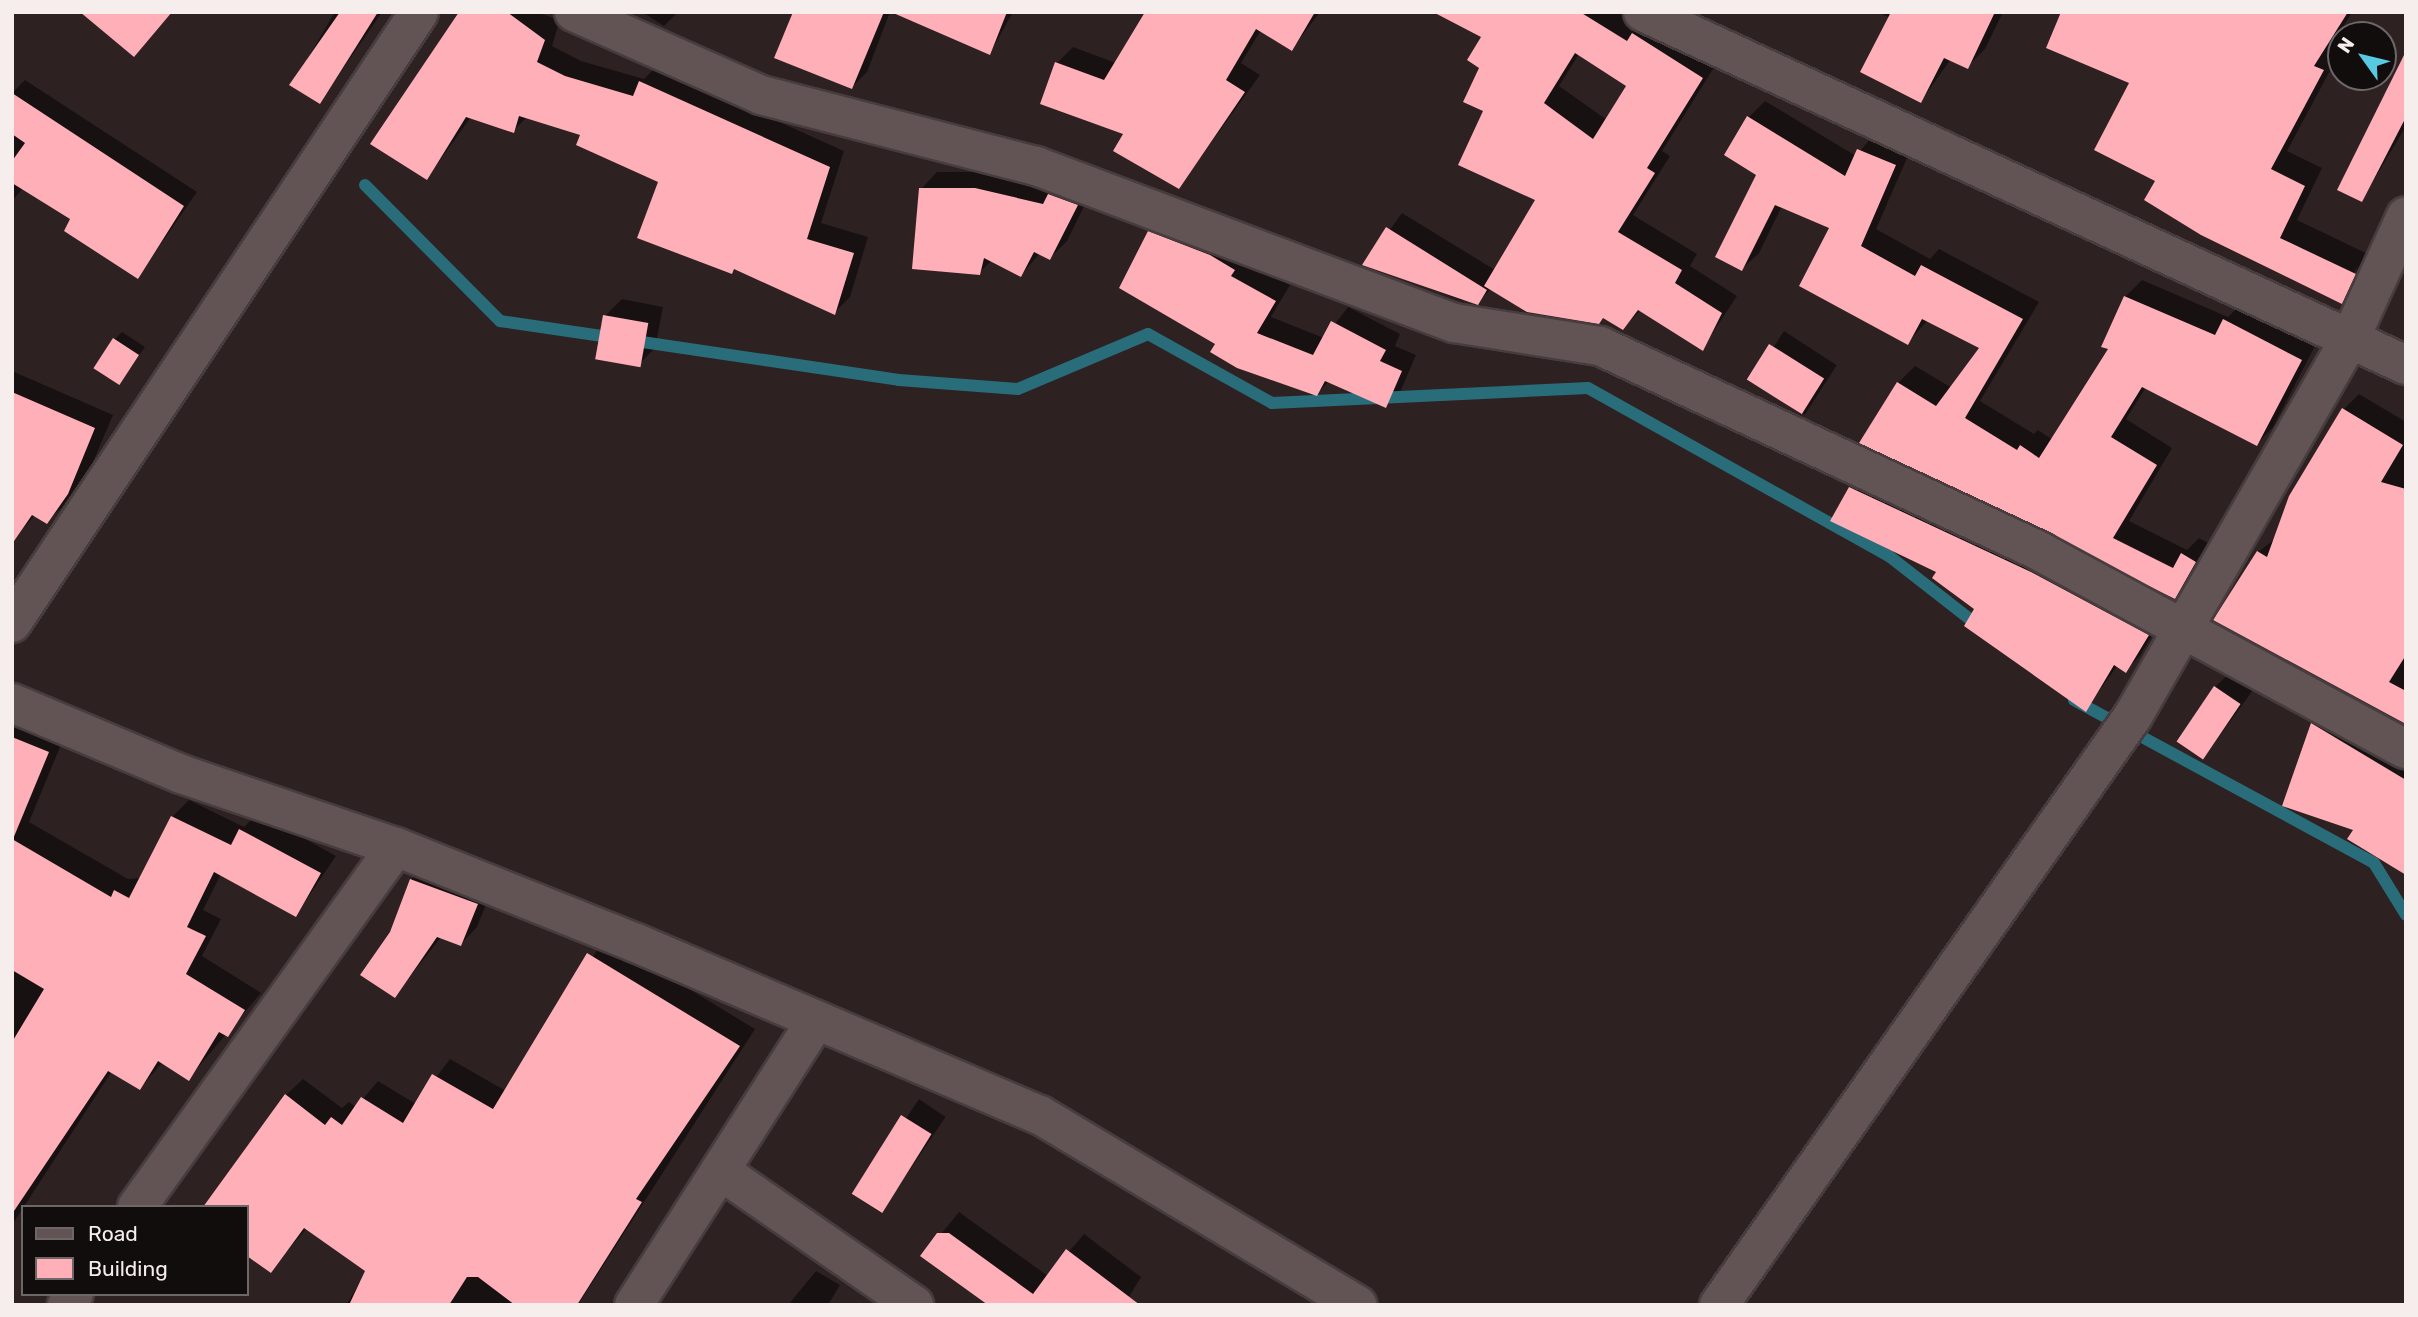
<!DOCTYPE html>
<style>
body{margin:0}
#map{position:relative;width:2418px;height:1317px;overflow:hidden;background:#2e2122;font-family:Rubik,sans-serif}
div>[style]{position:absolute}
.shadow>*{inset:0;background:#0007;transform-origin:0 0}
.stream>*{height:12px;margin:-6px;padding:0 6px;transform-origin:6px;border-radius:6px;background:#296c7a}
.building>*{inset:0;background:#feafb7;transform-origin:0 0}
.roads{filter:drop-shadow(2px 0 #473d3e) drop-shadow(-2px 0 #473d3e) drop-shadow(0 2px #473d3e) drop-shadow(0 -2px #473d3e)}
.street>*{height:38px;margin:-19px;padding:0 19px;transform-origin:19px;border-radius:19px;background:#625354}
span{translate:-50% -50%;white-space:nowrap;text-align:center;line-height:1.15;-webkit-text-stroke:7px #120d0d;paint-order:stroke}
.frame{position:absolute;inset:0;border:14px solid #f6eded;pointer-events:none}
.legend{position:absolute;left:21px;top:1205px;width:228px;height:91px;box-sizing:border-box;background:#120d0d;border:2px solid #6d6767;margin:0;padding:9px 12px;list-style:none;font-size:21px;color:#f6eded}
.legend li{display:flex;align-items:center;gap:14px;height:35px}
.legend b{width:35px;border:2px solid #6d6767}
.north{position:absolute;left:2327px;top:21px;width:70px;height:70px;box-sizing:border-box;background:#120d0d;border:2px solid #6d6767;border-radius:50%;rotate:304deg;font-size:19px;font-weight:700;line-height:28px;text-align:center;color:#f6eded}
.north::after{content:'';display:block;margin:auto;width:24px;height:32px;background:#57c9e2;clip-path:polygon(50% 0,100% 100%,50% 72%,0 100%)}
</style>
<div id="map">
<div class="shadow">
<div style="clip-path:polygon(335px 12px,382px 12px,320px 102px,292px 85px)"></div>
<div style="clip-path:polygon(462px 12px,536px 12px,560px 20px,552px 46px,581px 61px,644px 79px,656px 67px,844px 151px,821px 223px,868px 237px,850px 297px,834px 313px,736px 268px,732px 272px,661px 181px,583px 134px,527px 117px,513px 131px,471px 117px,427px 178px)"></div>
<div style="clip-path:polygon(642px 12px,678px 12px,664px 26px)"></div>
<div style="clip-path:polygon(795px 12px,890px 12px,867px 72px,852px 87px)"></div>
<div style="clip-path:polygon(951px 12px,1013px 12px,990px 53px)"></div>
<div style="clip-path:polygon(1147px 12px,1320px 12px,1292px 49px,1261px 30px,1241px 63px,1260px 75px,1179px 187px,1057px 63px,1073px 47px,1116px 63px)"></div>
<div style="clip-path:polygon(evenodd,1437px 12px,1623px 12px,1718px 61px,1662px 151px,1670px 156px,1633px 215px,1697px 254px,1690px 266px,1737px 296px,1702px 349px,1641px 310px,1623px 328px,1604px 317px,1492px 288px,1477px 303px,1460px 300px,1365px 264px,1402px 213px,1495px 270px,1538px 200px,1485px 110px,1484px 36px,1437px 12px,1579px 54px,1629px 85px,1607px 120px,1559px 86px,1579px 54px)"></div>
<div style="clip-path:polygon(1878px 12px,2003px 12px,1985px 49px,1967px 67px,1951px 59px,1921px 101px,1890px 18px)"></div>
<div style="clip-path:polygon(evenodd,2063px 12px,2352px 12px,2331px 48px,2340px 52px,2287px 151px,2322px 168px,2297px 220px,2372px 256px,2359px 284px,2342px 301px,2158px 180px,2131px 82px,2063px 12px,2358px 265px,2354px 282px,2350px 282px,2358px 265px)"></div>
<div style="clip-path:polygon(25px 80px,197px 192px,138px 277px,73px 218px,23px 188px,12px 201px,12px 93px)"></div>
<div style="clip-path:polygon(2406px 85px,2406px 126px,2362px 200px)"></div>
<div style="clip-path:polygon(1765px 101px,1856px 156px,1875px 133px,1911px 149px,1876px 229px,1930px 259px,1939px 249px,2039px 302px,1980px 401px,2034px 434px,2038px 430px,2053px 440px,2110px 349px,2125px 297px,2142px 280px,2228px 317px,2242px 303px,2317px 342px,2273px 427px,2257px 444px,2146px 387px,2126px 419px,2172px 448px,2129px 521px,2187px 550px,2199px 538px,2212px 545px,2175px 597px,1898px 383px,1915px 366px,1952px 388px,1982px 348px,1928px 320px,1907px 343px,1832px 227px,1782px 206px,1759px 253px,1742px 269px,1758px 174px,1749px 117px)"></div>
<div style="clip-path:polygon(937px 172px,993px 172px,1093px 188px,1067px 241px,1050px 258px,1040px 253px,1021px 275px,991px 261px,979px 273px,921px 189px)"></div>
<div style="clip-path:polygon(1165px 217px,1290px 285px,1271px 317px,1324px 338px,1348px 307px,1400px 334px,1395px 346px,1416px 355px,1401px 390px,1385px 405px,1329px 381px,1317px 394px,1217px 343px,1149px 232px)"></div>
<div style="clip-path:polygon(622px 299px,663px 307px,655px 348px,638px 365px,605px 316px)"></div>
<div style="left:1784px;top:331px;width:63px;height:59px;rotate:33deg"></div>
<div style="clip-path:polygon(122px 332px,145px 347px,119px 383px,114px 340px)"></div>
<div style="clip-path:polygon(12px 371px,113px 415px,93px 462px,62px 507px,46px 522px,35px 515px,14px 539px)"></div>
<div style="clip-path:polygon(2359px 394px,2406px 422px,2406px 718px,2216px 620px,2258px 552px,2276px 538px,2344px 409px)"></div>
<div style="clip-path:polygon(1864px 474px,2161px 621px,2139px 657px,2126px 670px,2118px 665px,2086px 709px,1939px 572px,1833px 520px)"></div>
<div style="clip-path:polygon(2232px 671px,2256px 686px,2205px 756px,2215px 687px)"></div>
<div style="clip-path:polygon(2334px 702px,2406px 745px,2406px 869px,2355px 829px,2285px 805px,2312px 723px)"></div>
<div style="clip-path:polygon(12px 715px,65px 735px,29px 822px,128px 879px,141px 878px,172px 817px,189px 800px,244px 827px,258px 813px,336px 856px,296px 915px,221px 874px,203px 910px,221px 919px,202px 956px,261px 993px,189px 1078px,163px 1062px,140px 1088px,112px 1071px,12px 1225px)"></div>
<div style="clip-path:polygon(428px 863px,493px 887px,477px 927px,461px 944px,441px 937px,395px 996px,391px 932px,411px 880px)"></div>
<div style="clip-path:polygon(605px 938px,755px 1029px,578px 1305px,346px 1305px,367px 1271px,307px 1228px,270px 1271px,247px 1254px,247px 1207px,286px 1095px,303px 1079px,342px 1108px,349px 1102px,356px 1107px,378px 1081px,416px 1104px,450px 1059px,506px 1091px)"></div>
<div style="left:919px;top:1099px;width:32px;height:116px;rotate:34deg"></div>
<div style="clip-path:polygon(959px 1212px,1048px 1276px,1084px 1234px,1141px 1277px,1124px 1305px,992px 1305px,923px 1256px)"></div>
<div style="clip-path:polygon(816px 1271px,840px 1285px,828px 1305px,788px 1305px)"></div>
</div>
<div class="stream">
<div style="left:365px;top:185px;width:192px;rotate:45.2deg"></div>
<div style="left:500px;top:321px;width:403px;rotate:8.4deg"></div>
<div style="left:899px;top:380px;width:119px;rotate:4.3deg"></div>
<div style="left:1018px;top:389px;width:141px;rotate:-22.9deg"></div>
<div style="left:1148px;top:334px;width:142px;rotate:29.1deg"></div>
<div style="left:1272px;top:403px;width:316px;rotate:-2.7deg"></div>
<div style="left:1588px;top:388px;width:345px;rotate:29.2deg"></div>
<div style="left:1889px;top:556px;width:115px;rotate:38deg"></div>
<div style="left:2074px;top:700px;width:341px;rotate:28.5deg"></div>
<div style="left:2374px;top:863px;width:61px;rotate:58.4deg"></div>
</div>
<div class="building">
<div style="clip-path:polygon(80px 12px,172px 12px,134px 57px)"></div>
<div style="clip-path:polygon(340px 12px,378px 12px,320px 104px,289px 85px)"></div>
<div style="clip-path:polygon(459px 12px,507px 12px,545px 40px,537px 62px,565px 76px,633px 96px,639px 81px,830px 167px,807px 239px,854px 253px,835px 315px,734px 269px,732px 274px,637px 238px,658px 182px,576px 145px,580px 135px,519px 116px,514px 133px,466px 117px,427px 180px,370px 144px)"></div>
<div style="clip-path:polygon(793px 12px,884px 12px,852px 89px,774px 58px)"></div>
<div style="clip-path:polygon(891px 12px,1007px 12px,990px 55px)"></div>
<div style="clip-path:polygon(1145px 12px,1315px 12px,1292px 51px,1256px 29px,1226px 80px,1245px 92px,1179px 189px,1113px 151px,1123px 134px,1040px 104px,1055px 62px,1104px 80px)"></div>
<div style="clip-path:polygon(evenodd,1433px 12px,1580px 12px,1627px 41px,1632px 33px,1703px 78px,1647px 168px,1655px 173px,1618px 232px,1682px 270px,1675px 283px,1722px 313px,1703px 351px,1638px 310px,1623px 330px,1603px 318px,1599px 324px,1527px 312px,1484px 286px,1535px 200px,1458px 165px,1483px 111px,1463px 102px,1479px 68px,1467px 60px,1481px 37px,1433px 12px,1575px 53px,1626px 86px,1593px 139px,1544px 103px,1575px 53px)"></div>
<div style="clip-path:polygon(1891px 12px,1995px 12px,1968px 69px,1944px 58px,1921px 103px,1860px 72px)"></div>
<div style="clip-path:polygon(2061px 12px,2348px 12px,2314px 66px,2324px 70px,2271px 169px,2305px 186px,2280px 238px,2356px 274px,2342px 304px,2201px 235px,2144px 200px,2155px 181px,2094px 150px,2129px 83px,2046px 48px)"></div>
<div style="clip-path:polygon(2406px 51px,2406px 117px,2362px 202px,2337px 190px)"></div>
<div style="clip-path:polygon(12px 93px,184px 206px,138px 279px,64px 231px,70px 219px,12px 183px,12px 161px,25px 143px,12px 134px)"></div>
<div style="clip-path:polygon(1747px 116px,1845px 176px,1857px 149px,1896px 165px,1861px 246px,1915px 276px,1921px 265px,2023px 319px,1965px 418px,2017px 450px,2020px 445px,2039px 458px,2108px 349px,2101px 347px,2124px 296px,2215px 335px,2223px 319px,2302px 360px,2257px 446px,2142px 387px,2111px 437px,2157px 465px,2113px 538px,2173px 568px,2181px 553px,2196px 562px,2175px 599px,1859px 443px,1897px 382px,1936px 406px,1979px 348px,1922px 319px,1908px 345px,1799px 286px,1829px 228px,1775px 205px,1742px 271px,1715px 257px,1756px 175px,1724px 155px)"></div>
<div style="clip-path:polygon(919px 188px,975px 188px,1043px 204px,1048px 194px,1078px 205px,1050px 260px,1034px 252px,1021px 277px,984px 258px,980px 275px,912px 269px)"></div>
<div style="clip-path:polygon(1386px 227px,1487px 290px,1478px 305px,1362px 265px)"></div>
<div style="clip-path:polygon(1148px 231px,1210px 255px,1235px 270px,1231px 276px,1276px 301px,1257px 333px,1313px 355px,1331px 321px,1386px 350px,1380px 361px,1402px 371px,1386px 408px,1325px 381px,1317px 396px,1237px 368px,1210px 352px,1215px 344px,1119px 288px)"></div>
<div style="left:603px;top:315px;width:46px;height:45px;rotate:10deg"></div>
<div style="left:113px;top:338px;width:31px;height:36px;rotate:33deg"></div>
<div style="left:1769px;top:344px;width:65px;height:42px;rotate:32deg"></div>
<div style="clip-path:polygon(12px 392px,95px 428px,68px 494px,47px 524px,32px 515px,12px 544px)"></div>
<div style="clip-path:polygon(2342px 408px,2403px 445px,2381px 482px,2406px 489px,2406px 655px,2389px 682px,2406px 691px,2404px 723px,2213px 620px,2257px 551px,2267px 557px,2289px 496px)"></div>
<div style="clip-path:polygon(1849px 487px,2031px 572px,2149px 635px,2126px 673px,2114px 665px,2086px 712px,1964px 626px,1974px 609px,1932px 578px,1936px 572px,1830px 521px)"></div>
<div style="left:2214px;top:686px;width:32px;height:67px;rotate:34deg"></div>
<div style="clip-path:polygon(2311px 723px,2406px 780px,2406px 875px,2347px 839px,2353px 830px,2282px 806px)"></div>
<div style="clip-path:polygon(12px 737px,49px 752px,13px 839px,12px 839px)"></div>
<div style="clip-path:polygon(171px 816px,231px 845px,239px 829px,321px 873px,296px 917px,214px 872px,187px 927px,206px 936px,186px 974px,245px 1010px,228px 1037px,219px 1032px,189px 1081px,158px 1061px,140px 1090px,108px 1071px,12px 1214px,12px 1042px,44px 989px,12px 970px,12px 839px,111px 897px,114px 890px,129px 898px)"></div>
<div style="clip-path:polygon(410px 879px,478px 904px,461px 946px,437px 937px,395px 998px,360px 975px,390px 932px)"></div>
<div style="clip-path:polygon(587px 953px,740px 1046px,636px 1199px,642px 1202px,577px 1305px,515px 1305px,478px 1277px,467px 1277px,449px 1305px,349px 1305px,365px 1271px,304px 1228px,271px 1273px,247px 1256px,247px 1207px,203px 1207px,285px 1094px,325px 1125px,331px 1117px,342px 1125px,361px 1097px,403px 1123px,432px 1074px,493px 1109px)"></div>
<div style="left:901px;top:1115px;width:36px;height:93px;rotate:32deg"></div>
<div style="clip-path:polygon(937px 1233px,949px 1233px,1033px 1294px,1066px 1249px,1140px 1305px,988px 1305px,920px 1256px)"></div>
</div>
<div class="roads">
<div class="street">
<div style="left:574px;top:12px;width:205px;rotate:23.9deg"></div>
<div style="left:761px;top:95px;width:284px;rotate:14.5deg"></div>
<div style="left:1036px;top:166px;width:447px;rotate:20.6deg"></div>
<div style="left:1454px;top:323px;width:148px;rotate:9deg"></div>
<div style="left:1600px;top:346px;width:487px;rotate:25deg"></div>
<div style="left:2041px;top:552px;width:415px;rotate:28.4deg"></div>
<div style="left:1643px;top:12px;width:841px;rotate:24.83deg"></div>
<div style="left:12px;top:623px;width:734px;rotate:-56.33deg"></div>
<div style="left:12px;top:703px;width:183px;rotate:22.8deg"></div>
<div style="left:181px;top:774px;width:227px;rotate:18.8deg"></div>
<div style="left:396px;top:847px;width:258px;rotate:21.8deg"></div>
<div style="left:636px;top:943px;width:439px;rotate:23.1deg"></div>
<div style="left:1040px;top:1115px;width:370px;rotate:30.9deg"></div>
<div style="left:722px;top:1172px;width:234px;rotate:34.7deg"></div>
<div style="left:137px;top:1207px;width:443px;rotate:-54.3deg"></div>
<div style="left:67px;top:1305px;width:13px;rotate:-58deg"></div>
<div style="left:634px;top:1305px;width:336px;rotate:-57.4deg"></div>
<div style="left:1719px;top:1305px;width:720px;rotate:-54.9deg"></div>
<div style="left:2133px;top:716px;width:433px;rotate:-60.1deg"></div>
<div style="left:2349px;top:341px;width:137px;rotate:-65.5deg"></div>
</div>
</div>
<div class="frame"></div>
<ul class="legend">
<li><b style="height:9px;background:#625354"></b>Road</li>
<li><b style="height:19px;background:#feafb7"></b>Building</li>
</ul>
<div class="north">N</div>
</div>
